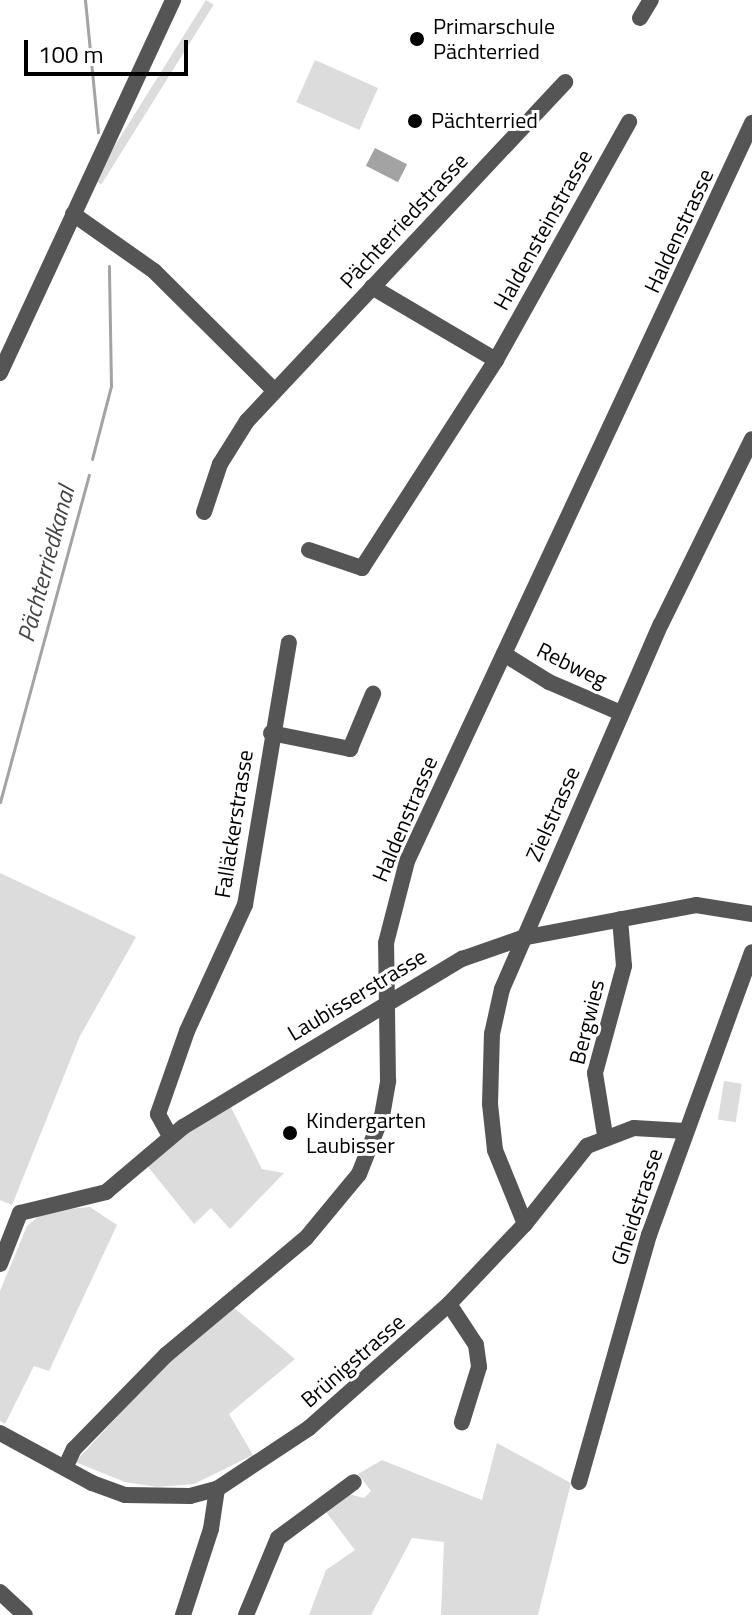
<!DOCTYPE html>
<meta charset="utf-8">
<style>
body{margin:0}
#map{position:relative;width:752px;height:1615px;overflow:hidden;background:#fff;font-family:"Titillium Web",sans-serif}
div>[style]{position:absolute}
.green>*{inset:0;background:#dcdcdc;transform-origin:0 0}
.water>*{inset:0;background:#a3a3a3;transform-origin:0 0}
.stream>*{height:3px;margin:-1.5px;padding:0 1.5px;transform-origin:1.5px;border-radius:1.5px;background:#a3a3a3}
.minor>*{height:16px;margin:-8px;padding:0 8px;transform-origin:8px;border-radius:8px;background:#555}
.dots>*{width:22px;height:22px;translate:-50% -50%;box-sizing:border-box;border:4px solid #fff;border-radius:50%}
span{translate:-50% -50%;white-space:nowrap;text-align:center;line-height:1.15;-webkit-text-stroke:6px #fff;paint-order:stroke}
.poi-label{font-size:22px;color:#000}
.left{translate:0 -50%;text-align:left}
.street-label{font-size:22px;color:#000}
.water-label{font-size:24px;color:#444;font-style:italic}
.scale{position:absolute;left:24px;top:40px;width:164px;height:36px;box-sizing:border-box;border:4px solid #000;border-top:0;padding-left:10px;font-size:24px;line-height:28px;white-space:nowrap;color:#000;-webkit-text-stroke:6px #fff;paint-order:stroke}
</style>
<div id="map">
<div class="green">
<div style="left:206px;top:0;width:9px;height:212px;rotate:32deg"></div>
<div style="left:315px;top:60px;width:69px;height:46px;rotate:24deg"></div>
<div style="clip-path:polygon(0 873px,136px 937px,80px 1036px,12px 1205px,0 1200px)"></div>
<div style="left:724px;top:1081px;width:18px;height:39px;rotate:9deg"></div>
<div style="clip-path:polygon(229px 1103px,262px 1169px,284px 1173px,230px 1229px,211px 1208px,194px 1224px,145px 1163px)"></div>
<div style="clip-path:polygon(90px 1207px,117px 1225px,49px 1371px,34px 1366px,5px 1424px,0 1421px,0 1291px,27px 1226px,45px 1211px)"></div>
<div style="clip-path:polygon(233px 1307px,295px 1359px,229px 1414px,253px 1455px,194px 1484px,157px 1487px,125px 1482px,75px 1462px,170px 1360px)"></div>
<div style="clip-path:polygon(497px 1443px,571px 1483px,538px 1615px,441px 1615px,444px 1542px,412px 1538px,371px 1615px,309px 1615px,326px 1570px,355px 1550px,323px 1508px,341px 1492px,364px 1498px,371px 1491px,358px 1474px,382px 1460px,482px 1500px)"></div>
</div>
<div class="water">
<div style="left:375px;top:148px;width:36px;height:20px;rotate:27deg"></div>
</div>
<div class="stream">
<div style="left:85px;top:0;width:133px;rotate:84.4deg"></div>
<div style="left:92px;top:459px;width:75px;rotate:-75.4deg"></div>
<div style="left:111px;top:386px;width:120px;rotate:-91deg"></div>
<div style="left:0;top:802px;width:339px;rotate:-74.8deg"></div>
</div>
<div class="minor">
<div style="left:640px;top:18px;width:21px;rotate:-59deg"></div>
<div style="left:73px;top:214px;width:99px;rotate:35.1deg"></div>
<div style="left:154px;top:271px;width:169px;rotate:44.8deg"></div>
<div style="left:372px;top:287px;width:144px;rotate:30.5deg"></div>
<div style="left:0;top:373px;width:411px;rotate:-65.1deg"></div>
<div style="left:204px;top:512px;width:51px;rotate:-71.6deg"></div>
<div style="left:220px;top:464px;width:51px;rotate:-57.9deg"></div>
<div style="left:247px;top:421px;width:465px;rotate:-46.8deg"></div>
<div style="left:309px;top:550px;width:56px;rotate:18.8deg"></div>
<div style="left:362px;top:568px;width:247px;rotate:-57.2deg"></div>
<div style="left:496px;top:360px;width:273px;rotate:-60.8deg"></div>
<div style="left:504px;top:654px;width:53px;rotate:31.9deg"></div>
<div style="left:549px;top:682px;width:78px;rotate:23.3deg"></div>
<div style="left:271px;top:733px;width:81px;rotate:11.4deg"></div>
<div style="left:350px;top:749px;width:60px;rotate:-67.3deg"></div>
<div style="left:605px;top:1135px;width:63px;rotate:-99.2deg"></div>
<div style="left:595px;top:1073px;width:111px;rotate:-74.8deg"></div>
<div style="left:624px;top:966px;width:47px;rotate:-94.9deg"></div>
<div style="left:170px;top:1136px;width:25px;rotate:-119deg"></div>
<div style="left:158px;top:1114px;width:88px;rotate:-70.7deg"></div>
<div style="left:187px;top:1031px;width:139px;rotate:-65.3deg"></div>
<div style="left:245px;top:905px;width:266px;rotate:-80.5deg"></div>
<div style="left:525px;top:1224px;width:80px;rotate:-112.1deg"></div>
<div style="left:495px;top:1150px;width:46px;rotate:-96.2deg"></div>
<div style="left:490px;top:1104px;width:70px;rotate:-88.4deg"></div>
<div style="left:492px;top:1034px;width:46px;rotate:-77.5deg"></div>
<div style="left:502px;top:989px;width:398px;rotate:-66.5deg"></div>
<div style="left:661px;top:624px;width:206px;rotate:-63.8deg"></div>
<div style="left:0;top:1264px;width:55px;rotate:-68.6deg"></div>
<div style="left:20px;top:1213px;width:89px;rotate:-13.7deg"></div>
<div style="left:106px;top:1192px;width:101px;rotate:-40.2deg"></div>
<div style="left:183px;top:1127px;width:326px;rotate:-31.1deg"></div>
<div style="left:462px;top:959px;width:64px;rotate:-19.3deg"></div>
<div style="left:522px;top:938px;width:177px;rotate:-10.7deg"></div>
<div style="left:696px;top:905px;width:57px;rotate:9.1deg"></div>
<div style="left:449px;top:1304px;width:49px;rotate:56.6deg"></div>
<div style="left:476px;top:1345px;width:22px;rotate:82deg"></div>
<div style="left:479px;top:1367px;width:58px;rotate:107.2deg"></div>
<div style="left:0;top:1433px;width:105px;rotate:28.5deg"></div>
<div style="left:92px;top:1483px;width:35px;rotate:20deg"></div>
<div style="left:125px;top:1495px;width:65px;rotate:0.9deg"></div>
<div style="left:190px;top:1496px;width:28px;rotate:-15deg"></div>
<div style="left:217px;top:1489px;width:110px;rotate:-33.5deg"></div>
<div style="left:309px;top:1428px;width:187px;rotate:-41.5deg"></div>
<div style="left:449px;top:1304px;width:110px;rotate:-46.5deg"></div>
<div style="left:525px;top:1224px;width:100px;rotate:-51.5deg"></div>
<div style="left:587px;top:1146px;width:50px;rotate:-21deg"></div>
<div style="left:634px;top:1128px;width:51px;rotate:3.4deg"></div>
<div style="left:65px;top:1468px;width:21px;rotate:-65deg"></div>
<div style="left:74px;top:1449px;width:132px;rotate:-45.6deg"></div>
<div style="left:166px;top:1355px;width:182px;rotate:-39.9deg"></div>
<div style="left:306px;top:1238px;width:83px;rotate:-50.4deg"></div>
<div style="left:359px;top:1174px;width:62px;rotate:-68.4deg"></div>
<div style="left:382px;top:1116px;width:36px;rotate:-80deg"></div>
<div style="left:388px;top:1081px;width:138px;rotate:-90.8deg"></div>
<div style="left:386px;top:943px;width:85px;rotate:-75.6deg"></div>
<div style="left:407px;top:861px;width:815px;rotate:-64.94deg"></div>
<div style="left:579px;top:1482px;width:257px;rotate:-74.2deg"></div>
<div style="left:649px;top:1235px;width:301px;rotate:-70deg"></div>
<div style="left:0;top:1592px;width:34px;rotate:43deg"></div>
<div style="left:183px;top:1615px;width:90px;rotate:-72deg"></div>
<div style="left:211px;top:1529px;width:40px;rotate:-81.5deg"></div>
<div style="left:246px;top:1615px;width:83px;rotate:-67.4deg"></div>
<div style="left:278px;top:1538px;width:94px;rotate:-36.4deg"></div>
</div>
<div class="dots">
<div style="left:417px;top:39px;background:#000"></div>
<div style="left:415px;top:121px;background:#000"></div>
<div style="left:290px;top:1133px;background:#000"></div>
</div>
<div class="poi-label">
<span class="left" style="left:433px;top:39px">Primarschule<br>Pächterried</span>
<span class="left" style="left:431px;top:121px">Pächterried</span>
<span class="left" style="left:306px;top:1133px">Kindergarten<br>Laubisser</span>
</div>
<div class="street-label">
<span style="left:404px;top:221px;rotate:-47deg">Pächterriedstrasse</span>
<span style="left:543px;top:230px;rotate:-61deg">Haldensteinstrasse</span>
<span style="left:679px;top:231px;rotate:-65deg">Haldenstrasse</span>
<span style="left:572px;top:665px;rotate:26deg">Rebweg</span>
<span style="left:553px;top:814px;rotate:-66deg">Zielstrasse</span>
<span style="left:405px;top:819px;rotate:-67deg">Haldenstrasse</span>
<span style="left:234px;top:824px;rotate:-81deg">Falläckerstrasse</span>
<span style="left:357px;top:995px;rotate:-31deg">Laubisserstrasse</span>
<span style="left:587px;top:1022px;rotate:-76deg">Bergwies</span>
<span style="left:637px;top:1207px;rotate:-72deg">Gheidstrasse</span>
<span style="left:353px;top:1361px;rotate:-41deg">Brünigstrasse</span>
</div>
<div class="water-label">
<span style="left:46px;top:564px;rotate:-75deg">Pächterriedkanal</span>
</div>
<div class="scale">100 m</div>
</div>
